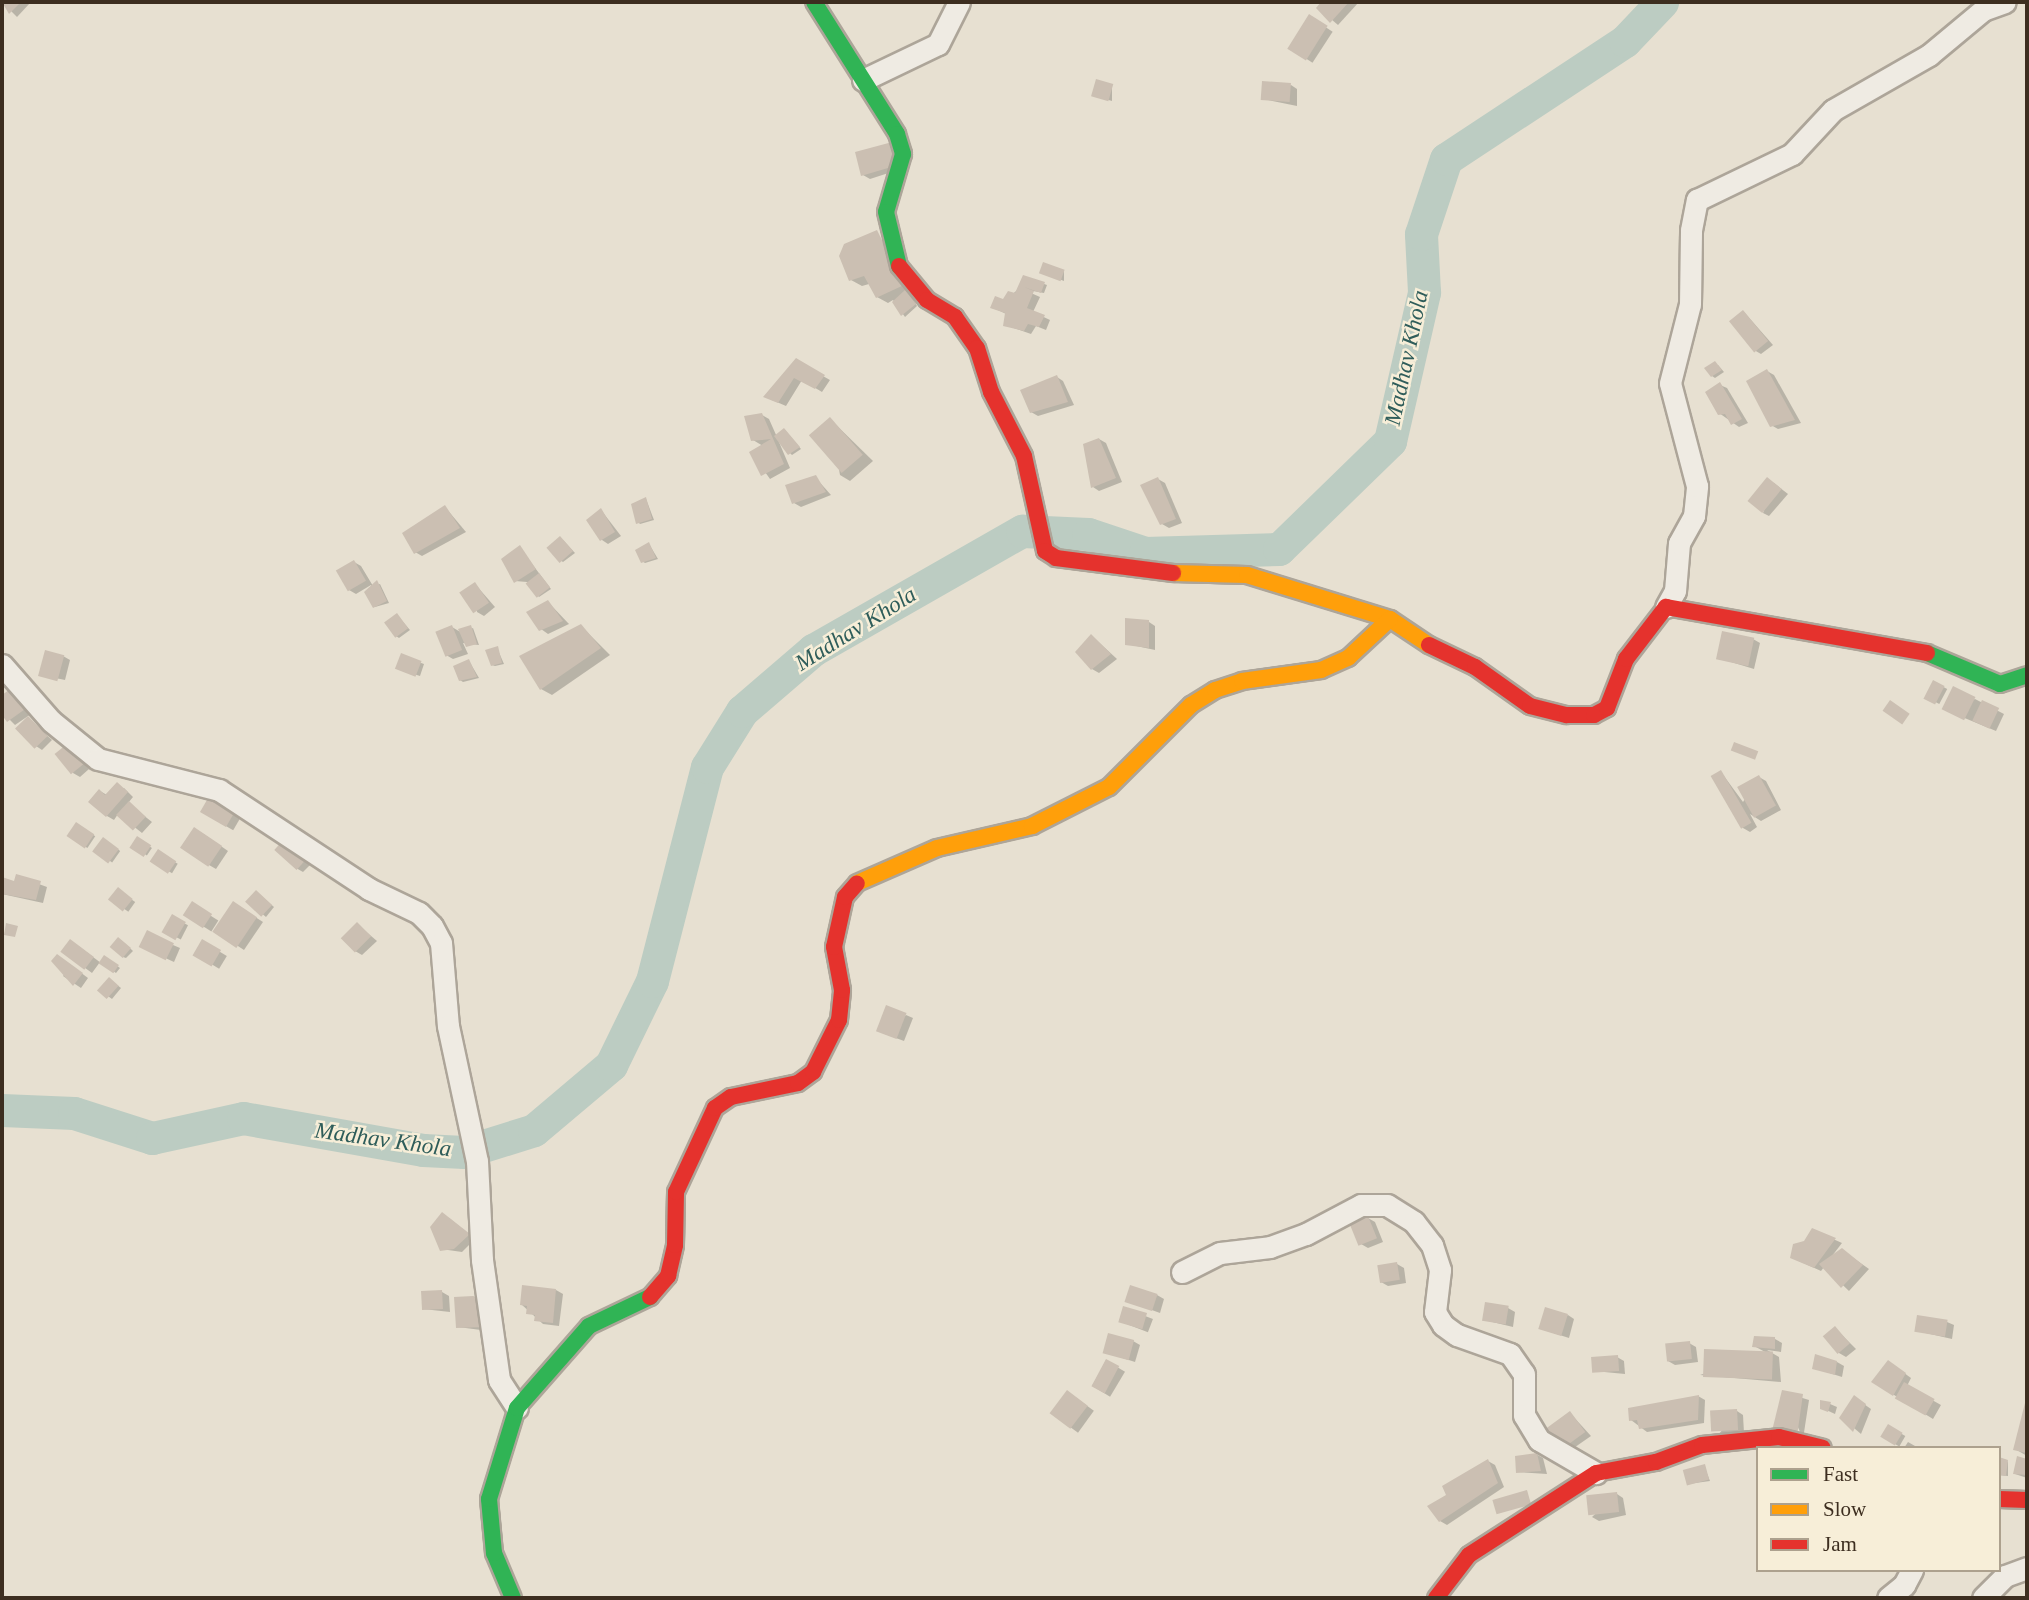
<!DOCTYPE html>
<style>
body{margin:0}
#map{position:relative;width:2029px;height:1600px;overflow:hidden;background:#e7e0d1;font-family:"Times New Roman",serif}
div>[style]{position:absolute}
.shadow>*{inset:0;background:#0003;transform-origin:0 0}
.river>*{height:33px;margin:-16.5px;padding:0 16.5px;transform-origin:16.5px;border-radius:16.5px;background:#bcccc2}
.building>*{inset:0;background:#cbbfb2;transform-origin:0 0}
.roads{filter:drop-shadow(2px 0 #ada599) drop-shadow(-2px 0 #ada599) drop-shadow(0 2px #ada599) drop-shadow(0 -2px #ada599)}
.street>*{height:21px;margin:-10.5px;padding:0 10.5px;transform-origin:10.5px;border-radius:10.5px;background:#efebe3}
.fast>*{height:16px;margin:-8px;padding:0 8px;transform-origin:8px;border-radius:8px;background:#30b455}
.slow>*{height:16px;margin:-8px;padding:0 8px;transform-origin:8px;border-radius:8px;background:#ff9f0a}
.jam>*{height:16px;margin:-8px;padding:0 8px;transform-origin:8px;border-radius:8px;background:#e5322d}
span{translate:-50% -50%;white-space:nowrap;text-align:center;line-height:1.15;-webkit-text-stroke:5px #f7eed8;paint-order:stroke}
.water-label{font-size:23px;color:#2f5d5a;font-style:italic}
.frame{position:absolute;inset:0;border:4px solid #3d2e20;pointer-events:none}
.legend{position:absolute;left:1756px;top:1446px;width:245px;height:126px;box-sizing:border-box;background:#f7eed8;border:2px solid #ada18e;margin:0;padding:9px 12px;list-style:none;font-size:21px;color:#3d2e20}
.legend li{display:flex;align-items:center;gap:14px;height:35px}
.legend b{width:35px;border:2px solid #ada18e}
</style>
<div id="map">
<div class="shadow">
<div style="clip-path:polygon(2px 2px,31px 2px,17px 17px)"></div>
<div style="clip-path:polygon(1324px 2px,1359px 2px,1338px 25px,1318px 8px)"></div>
<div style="left:1310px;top:17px;width:27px;height:37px;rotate:33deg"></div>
<div style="clip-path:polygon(1291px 85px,1297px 89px,1297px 106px,1263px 99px)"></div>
<div style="clip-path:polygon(1112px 86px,1112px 101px,1095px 96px)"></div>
<div style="clip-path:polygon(857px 153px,904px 168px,870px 179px,863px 175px)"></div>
<div style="clip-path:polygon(877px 232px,917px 306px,905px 317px,893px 300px,888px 303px,877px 297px,869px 284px,862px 286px,851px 280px)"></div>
<div style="clip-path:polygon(1064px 271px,1064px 281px,1044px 273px)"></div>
<div style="clip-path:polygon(1024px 277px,1047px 285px,1044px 293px,1022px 289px,1040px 297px,1033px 312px,1050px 320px,1046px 330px,1036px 326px,1031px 334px,1005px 325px,1006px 314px,992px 307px,996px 298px,1004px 301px,1021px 287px)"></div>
<div style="clip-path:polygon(1744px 312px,1773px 345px,1761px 354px,1754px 350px)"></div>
<div style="clip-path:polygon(796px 361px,830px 380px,822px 392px,802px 380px,786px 406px,772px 400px)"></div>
<div style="clip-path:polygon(1718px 365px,1724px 372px,1715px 378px,1712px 376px)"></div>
<div style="clip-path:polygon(1767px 371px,1774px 375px,1801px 423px,1778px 429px,1771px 425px)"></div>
<div style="clip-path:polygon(1057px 377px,1063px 381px,1074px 405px,1038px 416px,1031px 412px)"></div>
<div style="clip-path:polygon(1720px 385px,1727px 388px,1748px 423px,1739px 427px,1719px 413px)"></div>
<div style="clip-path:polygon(762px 415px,769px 419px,777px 437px,785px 430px,801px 449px,792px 455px,779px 442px,790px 468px,770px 479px,751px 452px,763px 446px,753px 440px)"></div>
<div style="clip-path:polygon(830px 419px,873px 461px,850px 481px,840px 475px)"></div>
<div style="clip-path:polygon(1099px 439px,1106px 443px,1122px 482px,1099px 491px,1093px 487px)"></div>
<div style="clip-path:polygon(815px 477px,831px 495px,801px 507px,794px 503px)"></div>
<div style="clip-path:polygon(1158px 479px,1165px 483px,1182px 523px,1169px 528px,1162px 524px)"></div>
<div style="clip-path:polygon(1774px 483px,1788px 494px,1769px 516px,1763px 513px)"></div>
<div style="clip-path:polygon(646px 499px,654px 520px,640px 524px,638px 522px)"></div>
<div style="clip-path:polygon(445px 507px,466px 532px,422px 556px,415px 552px)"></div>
<div style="clip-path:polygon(601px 510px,621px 536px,608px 544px,602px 540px)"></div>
<div style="clip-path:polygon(563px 540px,575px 553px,563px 562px,560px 560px)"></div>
<div style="clip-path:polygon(649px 544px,658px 559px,645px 563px,642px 561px)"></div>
<div style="clip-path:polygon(520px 548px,551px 589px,539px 597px,527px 582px,515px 581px)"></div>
<div style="clip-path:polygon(354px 562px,361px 566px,373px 586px,380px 584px,389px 603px,375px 607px,371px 585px,356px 594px,349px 590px)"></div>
<div style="clip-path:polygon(475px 584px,495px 607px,484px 616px,477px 612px)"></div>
<div style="clip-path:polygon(548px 602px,569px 624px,548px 634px,541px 629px)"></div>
<div style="clip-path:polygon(397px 615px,410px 630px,399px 638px,396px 636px)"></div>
<div style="clip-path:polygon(1149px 622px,1155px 626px,1155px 650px,1127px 644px)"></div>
<div style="clip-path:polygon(581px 626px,610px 655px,552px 695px,541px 689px,521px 657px)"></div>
<div style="clip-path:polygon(452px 627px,462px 633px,473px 628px,479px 645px,463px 643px,468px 654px,453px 659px,446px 655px)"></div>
<div style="clip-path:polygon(1092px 636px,1117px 659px,1099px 673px,1092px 669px)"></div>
<div style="clip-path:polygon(1753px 639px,1760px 643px,1754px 669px,1718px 658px)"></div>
<div style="clip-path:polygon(497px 648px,504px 664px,495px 666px,492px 665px)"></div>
<div style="clip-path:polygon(63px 656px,70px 660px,65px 680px,41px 675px)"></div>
<div style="clip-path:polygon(402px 656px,424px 664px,420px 676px,401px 670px)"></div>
<div style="clip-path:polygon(469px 661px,479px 678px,463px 682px,460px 680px)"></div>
<div style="left:1934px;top:682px;width:15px;height:17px;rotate:28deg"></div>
<div style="clip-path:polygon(13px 689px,34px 712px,15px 725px,2px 712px,2px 697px)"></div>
<div style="clip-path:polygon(1975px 699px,2004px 714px,1996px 731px,1950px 712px)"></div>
<div style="clip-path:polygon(27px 717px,52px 740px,42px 750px,36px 746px)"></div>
<div style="clip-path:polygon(74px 751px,89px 769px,80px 777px,73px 773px)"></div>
<div style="clip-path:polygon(1721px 772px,1743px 802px,1759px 777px,1766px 781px,1781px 810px,1761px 821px,1750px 814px,1757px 827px,1750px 832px,1743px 828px)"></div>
<div style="clip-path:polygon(124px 788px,133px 797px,128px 803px,152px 822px,142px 833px,118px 814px,114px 820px,107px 816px,91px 801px,100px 791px,107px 795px)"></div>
<div style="left:212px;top:795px;width:36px;height:20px;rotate:30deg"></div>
<div style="left:77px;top:824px;width:22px;height:14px;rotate:34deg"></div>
<div style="clip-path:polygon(202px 833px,228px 851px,216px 869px,209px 865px)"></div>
<div style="left:137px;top:838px;width:18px;height:9px;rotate:34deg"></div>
<div style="left:103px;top:839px;width:21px;height:14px;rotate:35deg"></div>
<div style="clip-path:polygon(286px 840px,312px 863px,303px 872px,296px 868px)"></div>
<div style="left:158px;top:852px;width:23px;height:11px;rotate:31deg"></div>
<div style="clip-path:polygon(17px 876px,47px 887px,43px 903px,2px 894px,2px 879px,15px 883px)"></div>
<div style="left:118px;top:890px;width:21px;height:12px;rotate:35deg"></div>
<div style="clip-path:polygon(259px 894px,274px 907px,266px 917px,248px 902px)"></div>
<div style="left:192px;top:904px;width:31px;height:13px;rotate:32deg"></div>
<div style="clip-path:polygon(240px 907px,263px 922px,244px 950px,215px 931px)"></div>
<div style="left:172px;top:917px;width:18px;height:16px;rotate:27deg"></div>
<div style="clip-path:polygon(357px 924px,377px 941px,362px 955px,355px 951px)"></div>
<div style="clip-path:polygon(121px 940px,133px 951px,126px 958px,123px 957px)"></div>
<div style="left:202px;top:941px;width:29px;height:15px;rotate:31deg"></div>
<div style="clip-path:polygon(77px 945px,101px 963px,105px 957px,120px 968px,116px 973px,100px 962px,92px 973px,62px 951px)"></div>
<div style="clip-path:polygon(173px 945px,180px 948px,174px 962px,148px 950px)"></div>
<div style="clip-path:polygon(64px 960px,88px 978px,81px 988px,63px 976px,67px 971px)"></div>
<div style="clip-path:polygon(112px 981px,121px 988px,112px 999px,101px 991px)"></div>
<div style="clip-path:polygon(906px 1015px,913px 1018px,904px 1041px,885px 1034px)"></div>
<div style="clip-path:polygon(449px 1218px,475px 1239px,462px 1252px,441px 1249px)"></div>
<div style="clip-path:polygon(1368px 1218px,1375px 1222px,1383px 1242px,1368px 1248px,1361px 1244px)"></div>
<div style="clip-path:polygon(1813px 1230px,1842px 1243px,1832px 1256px,1842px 1250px,1869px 1269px,1849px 1291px,1824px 1267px,1821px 1271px,1799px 1261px)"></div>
<div style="clip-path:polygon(1397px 1264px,1404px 1268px,1406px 1283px,1388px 1286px,1381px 1282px)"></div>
<div style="clip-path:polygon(556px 1290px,563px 1294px,559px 1326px,543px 1324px,521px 1304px)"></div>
<div style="clip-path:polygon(442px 1292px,449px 1296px,450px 1312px,423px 1309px)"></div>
<div style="clip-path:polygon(1157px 1295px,1164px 1299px,1160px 1313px,1127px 1301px)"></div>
<div style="clip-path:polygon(486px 1303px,481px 1330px,458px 1327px)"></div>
<div style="left:1124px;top:1308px;width:31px;height:14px;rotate:21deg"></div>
<div style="clip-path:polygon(1508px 1308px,1515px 1312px,1513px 1327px,1484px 1320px)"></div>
<div style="clip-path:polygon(1568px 1315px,1574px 1319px,1569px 1338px,1541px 1329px)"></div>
<div style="clip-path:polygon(1947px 1322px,1954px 1325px,1952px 1339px,1917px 1331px)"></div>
<div style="clip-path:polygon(1835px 1328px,1856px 1349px,1846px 1357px,1839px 1353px)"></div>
<div style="clip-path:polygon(1775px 1339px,1782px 1343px,1781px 1352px,1767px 1350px,1779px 1357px,1781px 1382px,1700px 1375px,1767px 1353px,1754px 1346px)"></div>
<div style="clip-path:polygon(1133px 1341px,1140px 1345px,1135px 1362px,1104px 1352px)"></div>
<div style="clip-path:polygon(1689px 1343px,1696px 1347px,1698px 1362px,1675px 1365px,1668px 1361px)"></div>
<div style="clip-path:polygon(1617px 1357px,1624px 1361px,1625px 1374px,1594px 1371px)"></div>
<div style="left:1107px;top:1361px;width:21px;height:29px;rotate:31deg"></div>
<div style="clip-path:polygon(1837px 1362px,1844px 1366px,1842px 1377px,1814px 1368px)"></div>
<div style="clip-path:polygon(1889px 1362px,1911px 1378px,1907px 1386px,1941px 1405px,1933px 1419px,1873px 1382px)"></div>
<div style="left:1068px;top:1392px;width:32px;height:27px;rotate:36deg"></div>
<div style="clip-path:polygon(1783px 1392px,1809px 1400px,1803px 1439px)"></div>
<div style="clip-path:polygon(1698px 1396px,1705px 1400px,1704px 1423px,1647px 1432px,1631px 1420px)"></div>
<div style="clip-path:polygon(1861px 1402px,1871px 1409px,1861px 1434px,1841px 1417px)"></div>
<div style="clip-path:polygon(1830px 1404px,1837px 1407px,1835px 1414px,1822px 1408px)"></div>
<div style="clip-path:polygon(2026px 1406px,2027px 1406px,2027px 1456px,2015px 1449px)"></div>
<div style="clip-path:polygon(1737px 1411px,1743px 1415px,1744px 1433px,1719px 1434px)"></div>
<div style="clip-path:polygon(1570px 1413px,1591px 1436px,1568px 1452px,1562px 1448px)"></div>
<div style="left:1888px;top:1426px;width:20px;height:12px;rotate:30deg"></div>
<div style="clip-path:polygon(1908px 1442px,1915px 1446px,1917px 1448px,1904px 1448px)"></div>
<div style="clip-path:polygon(1536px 1454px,1543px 1458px,1547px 1474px,1517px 1472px)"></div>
<div style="clip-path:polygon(2018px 1458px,2027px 1460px,2027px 1478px,2015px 1474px)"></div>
<div style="clip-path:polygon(1488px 1461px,1495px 1465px,1504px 1487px,1447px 1525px,1440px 1521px,1448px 1495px)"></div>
<div style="clip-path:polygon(2008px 1461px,2008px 1476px,1999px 1475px)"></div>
<div style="clip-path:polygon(1704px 1466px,1710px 1481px,1688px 1484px)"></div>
<div style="clip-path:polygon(1617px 1494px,1623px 1498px,1626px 1515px,1599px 1521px,1592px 1517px)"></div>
</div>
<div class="river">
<div style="left:2px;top:1110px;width:72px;rotate:2.4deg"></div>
<div style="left:74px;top:1113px;width:82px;rotate:17.8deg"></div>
<div style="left:152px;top:1138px;width:93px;rotate:-12.4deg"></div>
<div style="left:243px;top:1118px;width:183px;rotate:10.1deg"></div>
<div style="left:423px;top:1150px;width:41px;rotate:2.8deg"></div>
<div style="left:464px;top:1152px;width:73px;rotate:-17.4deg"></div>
<div style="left:534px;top:1130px;width:101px;rotate:-40.2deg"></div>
<div style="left:611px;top:1065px;width:93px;rotate:-64deg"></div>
<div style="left:652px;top:981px;width:221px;rotate:-75.6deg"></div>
<div style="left:707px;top:767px;width:66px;rotate:-58deg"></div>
<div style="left:742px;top:711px;width:94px;rotate:-40.7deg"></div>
<div style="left:813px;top:650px;width:241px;rotate:-29.7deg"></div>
<div style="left:1022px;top:531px;width:66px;rotate:2.6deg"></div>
<div style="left:1088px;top:534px;width:60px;rotate:18.4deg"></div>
<div style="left:1145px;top:553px;width:134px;rotate:-1.7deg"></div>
<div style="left:1279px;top:549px;width:155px;rotate:-44.2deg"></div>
<div style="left:1390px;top:441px;width:153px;rotate:-77.1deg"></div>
<div style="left:1424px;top:292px;width:58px;rotate:-93deg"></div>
<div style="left:1421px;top:234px;width:79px;rotate:-71.6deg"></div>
<div style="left:1446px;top:159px;width:214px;rotate:-33.4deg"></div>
<div style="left:1625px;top:41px;width:54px;rotate:-46.5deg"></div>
</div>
<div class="building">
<div style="clip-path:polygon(2px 2px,21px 2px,9px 14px)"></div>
<div style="clip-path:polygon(1321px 2px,1349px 2px,1330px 23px,1316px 8px)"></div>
<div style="left:1309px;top:14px;width:22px;height:41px;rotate:32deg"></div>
<div style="left:1096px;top:79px;width:18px;height:18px;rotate:16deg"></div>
<div style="left:1262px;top:81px;width:29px;height:19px;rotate:4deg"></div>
<div style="clip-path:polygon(896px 141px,898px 165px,861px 176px,855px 152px)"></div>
<div style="clip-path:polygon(877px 230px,904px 285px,876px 298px,864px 276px,849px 281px,839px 256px,844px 244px)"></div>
<div style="left:1043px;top:262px;width:23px;height:12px;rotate:20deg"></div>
<div style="clip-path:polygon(1023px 275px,1045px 282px,1041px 293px,1024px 287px,1034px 291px,1027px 308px,1045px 315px,1039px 327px,1028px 324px,1024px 331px,1003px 326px,1005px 313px,990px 308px,995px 296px,1003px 299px,1008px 291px,1015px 293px)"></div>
<div style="clip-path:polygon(905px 290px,916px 304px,901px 316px,892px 302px)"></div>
<div style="left:1743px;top:310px;width:40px;height:18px;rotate:51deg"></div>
<div style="clip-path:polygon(796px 358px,825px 375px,815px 389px,794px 378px,778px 403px,763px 397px)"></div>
<div style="clip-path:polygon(1715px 361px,1722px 370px,1711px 377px,1704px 368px)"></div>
<div style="clip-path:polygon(1767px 369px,1795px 420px,1770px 427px,1746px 381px)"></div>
<div style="clip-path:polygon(1057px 375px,1068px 402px,1030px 413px,1020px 390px)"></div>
<div style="clip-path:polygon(1720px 382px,1742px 419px,1731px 425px,1725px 414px,1718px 415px,1705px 392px)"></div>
<div style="clip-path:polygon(762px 413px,784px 464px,761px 476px,749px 452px,771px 439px,751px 441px,744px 416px)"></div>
<div style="left:830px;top:417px;width:50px;height:28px;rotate:49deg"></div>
<div style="clip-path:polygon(784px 428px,800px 447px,788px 455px,774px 436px)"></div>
<div style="clip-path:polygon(1099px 438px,1116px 478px,1091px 488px,1083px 444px)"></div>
<div style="clip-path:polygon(816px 475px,826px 492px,792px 504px,785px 485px)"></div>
<div style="clip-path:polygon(1158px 477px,1176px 519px,1160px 525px,1140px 485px)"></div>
<div style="left:1767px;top:477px;width:19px;height:31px;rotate:39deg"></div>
<div style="clip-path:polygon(646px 497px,652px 519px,636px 524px,631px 504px)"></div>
<div style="clip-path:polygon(445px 505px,460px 528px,414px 554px,402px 533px)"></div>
<div style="clip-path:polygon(601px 508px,615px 532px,600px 541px,586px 520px)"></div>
<div style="left:560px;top:536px;width:20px;height:18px;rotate:49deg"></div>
<div style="clip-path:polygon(649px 542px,656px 558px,641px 563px,635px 550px)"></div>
<div style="clip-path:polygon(520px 545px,536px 569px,514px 583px,501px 559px)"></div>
<div style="left:354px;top:560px;width:24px;height:21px;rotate:60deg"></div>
<div style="left:539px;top:573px;width:18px;height:17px;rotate:52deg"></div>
<div style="clip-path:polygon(377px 580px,387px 601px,373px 608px,364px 592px)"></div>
<div style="left:475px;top:582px;width:25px;height:19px;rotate:56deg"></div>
<div style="clip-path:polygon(548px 600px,563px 621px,539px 631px,526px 612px)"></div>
<div style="left:397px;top:613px;width:19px;height:16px;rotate:54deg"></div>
<div style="clip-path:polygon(1125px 618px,1149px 620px,1149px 648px,1125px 645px)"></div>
<div style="clip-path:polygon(581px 624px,601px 648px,540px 690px,519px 656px)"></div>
<div style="left:452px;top:625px;width:27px;height:18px;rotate:68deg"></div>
<div style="clip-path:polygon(471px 625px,477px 644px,466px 647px,458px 629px)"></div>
<div style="left:1722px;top:631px;width:33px;height:29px;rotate:12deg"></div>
<div style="clip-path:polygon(1091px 634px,1111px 654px,1091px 670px,1075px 652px)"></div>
<div style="clip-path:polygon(498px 646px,502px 663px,491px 666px,485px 650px)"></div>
<div style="left:45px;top:650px;width:20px;height:27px;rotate:15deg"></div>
<div style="left:401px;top:653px;width:22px;height:17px;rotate:21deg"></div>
<div style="clip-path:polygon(469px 659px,477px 677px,459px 681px,453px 666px)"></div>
<div style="left:1933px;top:680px;width:13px;height:21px;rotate:27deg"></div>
<div style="left:1953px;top:686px;width:25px;height:26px;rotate:26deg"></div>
<div style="clip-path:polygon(13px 687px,28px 707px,7px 722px,2px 715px,2px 695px)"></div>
<div style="left:1890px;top:700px;width:24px;height:13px;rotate:35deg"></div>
<div style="left:1982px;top:700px;width:19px;height:23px;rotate:25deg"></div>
<div style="left:28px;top:716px;width:28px;height:18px;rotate:46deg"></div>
<div style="left:1734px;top:742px;width:26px;height:9px;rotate:21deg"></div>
<div style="left:67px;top:744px;width:26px;height:16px;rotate:51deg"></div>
<div style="left:1721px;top:770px;width:61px;height:12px;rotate:60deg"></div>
<div style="left:1759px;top:775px;width:35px;height:25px;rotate:61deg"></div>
<div style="clip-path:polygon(117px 782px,128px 792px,106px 817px,88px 802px,99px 789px,105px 795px)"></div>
<div style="left:211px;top:793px;width:30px;height:22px;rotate:30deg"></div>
<div style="left:129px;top:801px;width:23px;height:19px;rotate:43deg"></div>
<div style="left:76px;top:822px;width:22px;height:17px;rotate:34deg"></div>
<div style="left:194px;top:827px;width:34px;height:25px;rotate:34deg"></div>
<div style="left:137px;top:836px;width:17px;height:14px;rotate:33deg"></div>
<div style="left:103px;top:837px;width:20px;height:18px;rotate:37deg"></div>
<div style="left:285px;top:838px;width:30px;height:16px;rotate:42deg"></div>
<div style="left:158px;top:849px;width:22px;height:15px;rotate:34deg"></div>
<div style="clip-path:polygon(16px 874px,41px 881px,36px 900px,2px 894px,2px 877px,14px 881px)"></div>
<div style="left:118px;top:887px;width:19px;height:16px;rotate:39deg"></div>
<div style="left:256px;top:890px;width:22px;height:16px;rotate:43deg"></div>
<div style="left:192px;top:901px;width:24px;height:17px;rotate:33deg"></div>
<div style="left:233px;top:901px;width:29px;height:37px;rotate:34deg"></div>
<div style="left:172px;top:914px;width:16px;height:21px;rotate:30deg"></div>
<div style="left:357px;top:922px;width:20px;height:23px;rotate:45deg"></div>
<div style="clip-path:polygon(6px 923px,18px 926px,15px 937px,4px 935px)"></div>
<div style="left:147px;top:930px;width:30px;height:19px;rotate:26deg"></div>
<div style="left:118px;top:937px;width:17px;height:13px;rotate:40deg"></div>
<div style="left:70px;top:939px;width:30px;height:16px;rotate:37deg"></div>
<div style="left:202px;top:939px;width:22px;height:19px;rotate:30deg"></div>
<div style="clip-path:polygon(57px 954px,83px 973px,73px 986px,51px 961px)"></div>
<div style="left:104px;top:955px;width:18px;height:10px;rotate:34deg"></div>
<div style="left:109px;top:977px;width:13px;height:18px;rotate:42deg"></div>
<div style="left:886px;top:1005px;width:22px;height:28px;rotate:21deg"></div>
<div style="clip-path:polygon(442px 1212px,470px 1234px,454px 1249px,440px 1251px,430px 1227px)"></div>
<div style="left:1368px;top:1216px;width:24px;height:20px;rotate:68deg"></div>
<div style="clip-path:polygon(1812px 1228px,1836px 1238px,1814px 1268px,1790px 1258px,1793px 1244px,1804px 1241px)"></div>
<div style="clip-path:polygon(1842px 1248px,1863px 1265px,1841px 1288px,1819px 1264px)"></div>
<div style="left:1397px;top:1262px;width:18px;height:20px;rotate:81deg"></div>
<div style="clip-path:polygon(522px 1285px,556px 1289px,553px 1323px,534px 1321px,535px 1315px,526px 1314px,527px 1306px,520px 1305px)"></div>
<div style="left:1130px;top:1285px;width:29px;height:18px;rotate:18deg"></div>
<div style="left:442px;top:1290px;width:19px;height:21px;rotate:87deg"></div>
<div style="clip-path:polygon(473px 1296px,484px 1299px,486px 1327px,456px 1328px,454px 1297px)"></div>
<div style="left:1485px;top:1302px;width:24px;height:19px;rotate:9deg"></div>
<div style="left:1123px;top:1306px;width:25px;height:17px;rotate:16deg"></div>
<div style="left:1545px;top:1307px;width:24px;height:23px;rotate:17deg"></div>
<div style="left:1917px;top:1315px;width:31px;height:17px;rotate:9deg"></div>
<div style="left:1835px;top:1326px;width:23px;height:16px;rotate:50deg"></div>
<div style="left:1108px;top:1333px;width:27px;height:21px;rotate:15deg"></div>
<div style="clip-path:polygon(1754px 1336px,1775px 1337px,1775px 1349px,1752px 1347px)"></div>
<div style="left:1690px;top:1341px;width:18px;height:25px;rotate:84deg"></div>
<div style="left:1704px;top:1349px;width:69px;height:28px;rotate:2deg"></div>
<div style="clip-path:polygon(1815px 1354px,1837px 1361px,1835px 1375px,1812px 1369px)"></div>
<div style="left:1618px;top:1355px;width:16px;height:27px;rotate:86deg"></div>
<div style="left:1106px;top:1359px;width:15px;height:31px;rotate:28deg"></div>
<div style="clip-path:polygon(1888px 1360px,1906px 1373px,1893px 1396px,1871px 1382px)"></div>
<div style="left:1904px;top:1382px;width:35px;height:19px;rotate:29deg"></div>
<div style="left:1067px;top:1390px;width:26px;height:29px;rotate:37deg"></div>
<div style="clip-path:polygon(1782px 1390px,1803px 1394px,1797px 1436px,1771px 1435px)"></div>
<div style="clip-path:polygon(1699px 1395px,1698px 1420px,1639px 1429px,1637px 1420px,1629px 1421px,1628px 1408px)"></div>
<div style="clip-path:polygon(1854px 1395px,1866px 1404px,1853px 1432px,1839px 1418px)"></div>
<div style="clip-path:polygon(1820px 1400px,1831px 1402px,1828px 1412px,1820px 1409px)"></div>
<div style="clip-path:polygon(2025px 1403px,2027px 1404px,2027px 1453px,2013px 1450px)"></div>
<div style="left:1737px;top:1409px;width:21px;height:27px;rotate:87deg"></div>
<div style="left:1570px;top:1411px;width:26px;height:30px;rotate:54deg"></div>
<div style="left:1888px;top:1424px;width:17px;height:15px;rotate:31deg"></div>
<div style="clip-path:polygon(1537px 1453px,1541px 1471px,1516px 1473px,1515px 1456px)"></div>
<div style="clip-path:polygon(2017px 1456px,2027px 1459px,2027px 1475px,2013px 1474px)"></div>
<div style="clip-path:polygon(1999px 1457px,2008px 1460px,2006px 1476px,1999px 1475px)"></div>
<div style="clip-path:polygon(1488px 1459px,1498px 1483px,1439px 1522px,1427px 1506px,1446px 1495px,1442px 1486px)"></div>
<div style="left:1705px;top:1464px;width:16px;height:23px;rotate:75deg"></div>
<div style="left:1527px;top:1490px;width:15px;height:36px;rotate:74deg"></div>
<div style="left:1617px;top:1492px;width:20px;height:31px;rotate:84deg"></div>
</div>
<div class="roads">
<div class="street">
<div style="left:863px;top:80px;width:83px;rotate:-25.6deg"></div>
<div style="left:938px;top:44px;width:47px;rotate:-63.4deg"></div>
<div style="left:1666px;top:607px;width:18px;rotate:-61deg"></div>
<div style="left:1675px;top:591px;width:48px;rotate:-85.2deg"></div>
<div style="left:1679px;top:543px;width:31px;rotate:-61deg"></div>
<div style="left:1694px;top:516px;width:30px;rotate:-84deg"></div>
<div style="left:1697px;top:486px;width:106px;rotate:-104.7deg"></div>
<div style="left:1670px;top:383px;width:81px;rotate:-75.8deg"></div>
<div style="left:1690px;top:304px;width:74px;rotate:-89.2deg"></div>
<div style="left:1691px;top:230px;width:31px;rotate:-79deg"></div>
<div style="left:1697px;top:200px;width:106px;rotate:-25.8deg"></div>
<div style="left:1792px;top:154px;width:60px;rotate:-47deg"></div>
<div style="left:1833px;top:110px;width:111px;rotate:-29.8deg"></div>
<div style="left:1929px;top:55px;width:70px;rotate:-39.8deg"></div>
<div style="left:1983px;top:10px;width:23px;rotate:-20deg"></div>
<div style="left:2px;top:665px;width:74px;rotate:48.8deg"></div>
<div style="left:51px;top:721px;width:60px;rotate:39deg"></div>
<div style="left:98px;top:759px;width:125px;rotate:14.4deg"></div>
<div style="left:219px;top:790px;width:180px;rotate:33.4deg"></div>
<div style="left:369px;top:889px;width:55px;rotate:25.6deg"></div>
<div style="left:419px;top:913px;width:18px;rotate:45deg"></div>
<div style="left:432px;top:926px;width:19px;rotate:62deg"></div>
<div style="left:441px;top:943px;width:83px;rotate:85.2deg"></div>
<div style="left:448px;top:1026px;width:138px;rotate:77.9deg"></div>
<div style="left:477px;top:1161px;width:99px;rotate:87.1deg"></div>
<div style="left:482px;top:1260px;width:121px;rotate:81.9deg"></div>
<div style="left:499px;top:1380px;width:33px;rotate:57deg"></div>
<div style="left:1182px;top:1272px;width:42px;rotate:-26.6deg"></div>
<div style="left:1220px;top:1253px;width:50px;rotate:-6.8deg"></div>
<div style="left:1270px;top:1247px;width:38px;rotate:-20deg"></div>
<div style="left:1306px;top:1234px;width:62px;rotate:-27.8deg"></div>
<div style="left:1361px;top:1205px;width:26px"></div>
<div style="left:1387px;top:1205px;width:32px;rotate:32deg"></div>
<div style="left:1414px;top:1222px;width:29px;rotate:52deg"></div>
<div style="left:1432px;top:1245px;width:26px;rotate:72deg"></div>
<div style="left:1440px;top:1270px;width:42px;rotate:96.8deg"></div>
<div style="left:1435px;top:1312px;width:15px;rotate:58deg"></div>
<div style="left:1443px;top:1325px;width:17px;rotate:36deg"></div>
<div style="left:1457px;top:1335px;width:56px;rotate:19.7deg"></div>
<div style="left:1510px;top:1354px;width:24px;rotate:55deg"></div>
<div style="left:1524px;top:1374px;width:41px;rotate:90deg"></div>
<div style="left:1524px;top:1415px;width:29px;rotate:59deg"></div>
<div style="left:1539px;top:1440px;width:66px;rotate:30.1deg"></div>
<div style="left:1888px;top:1598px;width:21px;rotate:-39deg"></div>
<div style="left:1904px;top:1585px;width:17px;rotate:-62deg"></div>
<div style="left:1983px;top:1598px;width:31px;rotate:-45deg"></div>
<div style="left:2005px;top:1576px;width:23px;rotate:-20deg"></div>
</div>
<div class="fast">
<div style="left:814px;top:2px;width:156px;rotate:57.8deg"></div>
<div style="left:897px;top:134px;width:21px;rotate:73deg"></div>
<div style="left:903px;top:154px;width:60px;rotate:106.3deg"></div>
<div style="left:886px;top:212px;width:56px;rotate:76.5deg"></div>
<div style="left:1927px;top:653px;width:79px;rotate:23deg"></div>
<div style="left:2000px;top:684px;width:28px;rotate:-18deg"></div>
<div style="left:513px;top:1598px;width:49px;rotate:-112.9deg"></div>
<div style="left:494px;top:1553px;width:54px;rotate:-95.3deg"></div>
<div style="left:489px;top:1499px;width:95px;rotate:-72.9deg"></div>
<div style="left:517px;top:1408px;width:109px;rotate:-48.7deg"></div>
<div style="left:589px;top:1326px;width:68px;rotate:-25.4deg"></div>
</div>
<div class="slow">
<div style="left:1173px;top:573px;width:74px;rotate:1.5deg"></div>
<div style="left:1247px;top:575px;width:150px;rotate:17.1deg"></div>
<div style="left:1390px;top:619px;width:47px;rotate:33.7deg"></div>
<div style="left:857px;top:883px;width:87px;rotate:-23.6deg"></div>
<div style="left:937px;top:848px;width:98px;rotate:-13deg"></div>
<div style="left:1032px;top:826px;width:86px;rotate:-26.9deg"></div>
<div style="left:1109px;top:787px;width:116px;rotate:-45deg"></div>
<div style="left:1191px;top:705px;width:28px;rotate:-32deg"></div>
<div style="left:1215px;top:690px;width:28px;rotate:-18deg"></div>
<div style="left:1242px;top:681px;width:80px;rotate:-7.9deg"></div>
<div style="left:1321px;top:670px;width:30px;rotate:-24deg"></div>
<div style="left:1348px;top:658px;width:57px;rotate:-42.9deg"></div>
</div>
<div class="jam">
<div style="left:899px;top:266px;width:44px;rotate:50.5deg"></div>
<div style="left:927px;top:300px;width:33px;rotate:31deg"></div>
<div style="left:955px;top:317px;width:38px;rotate:55deg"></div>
<div style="left:977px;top:348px;width:46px;rotate:72.3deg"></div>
<div style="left:991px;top:392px;width:72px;rotate:62.7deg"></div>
<div style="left:1024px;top:456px;width:97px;rotate:77.5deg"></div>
<div style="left:1045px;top:551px;width:13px;rotate:32deg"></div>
<div style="left:1056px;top:558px;width:118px;rotate:7.3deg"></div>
<div style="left:1429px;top:645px;width:51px;rotate:25.6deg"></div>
<div style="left:1475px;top:667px;width:67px;rotate:35.3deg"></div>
<div style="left:1530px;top:706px;width:38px;rotate:14deg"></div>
<div style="left:1567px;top:715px;width:27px"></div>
<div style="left:1594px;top:715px;width:15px;rotate:-28deg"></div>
<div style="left:1607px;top:708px;width:53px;rotate:-68.8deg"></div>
<div style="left:1626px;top:659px;width:66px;rotate:-52.4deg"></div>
<div style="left:1666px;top:607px;width:265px;rotate:10deg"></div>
<div style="left:650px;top:1297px;width:28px;rotate:-49deg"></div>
<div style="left:668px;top:1276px;width:32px;rotate:-77deg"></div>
<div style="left:675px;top:1245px;width:53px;rotate:-88.9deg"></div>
<div style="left:676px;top:1192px;width:93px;rotate:-65.1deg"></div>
<div style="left:715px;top:1108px;width:19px;rotate:-35deg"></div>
<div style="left:731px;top:1097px;width:68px;rotate:-11.8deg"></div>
<div style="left:798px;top:1083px;width:19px;rotate:-36deg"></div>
<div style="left:813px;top:1072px;width:58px;rotate:-63.4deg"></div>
<div style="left:839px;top:1020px;width:30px;rotate:-84deg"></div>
<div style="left:842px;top:990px;width:44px;rotate:-100.5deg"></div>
<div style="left:834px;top:947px;width:51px;rotate:-77.6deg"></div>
<div style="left:845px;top:897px;width:18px;rotate:-49deg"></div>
<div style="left:1999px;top:1499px;width:28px;rotate:2deg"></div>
<div style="left:1436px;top:1598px;width:54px;rotate:-52.5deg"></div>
<div style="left:1469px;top:1555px;width:151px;rotate:-32.8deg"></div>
<div style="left:1596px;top:1473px;width:61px;rotate:-10.4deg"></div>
<div style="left:1656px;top:1462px;width:49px;rotate:-20.3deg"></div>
<div style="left:1702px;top:1445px;width:77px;rotate:-5.9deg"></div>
<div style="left:1779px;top:1437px;width:45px;rotate:14deg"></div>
</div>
</div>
<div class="water-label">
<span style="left:1407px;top:358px;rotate:-78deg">Madhav Khola</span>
<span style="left:856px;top:629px;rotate:-32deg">Madhav Khola</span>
<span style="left:383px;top:1140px;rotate:8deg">Madhav Khola</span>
</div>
<div class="frame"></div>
<ul class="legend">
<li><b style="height:9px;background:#30b455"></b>Fast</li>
<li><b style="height:9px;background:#ff9f0a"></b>Slow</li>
<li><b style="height:9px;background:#e5322d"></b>Jam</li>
</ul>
</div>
